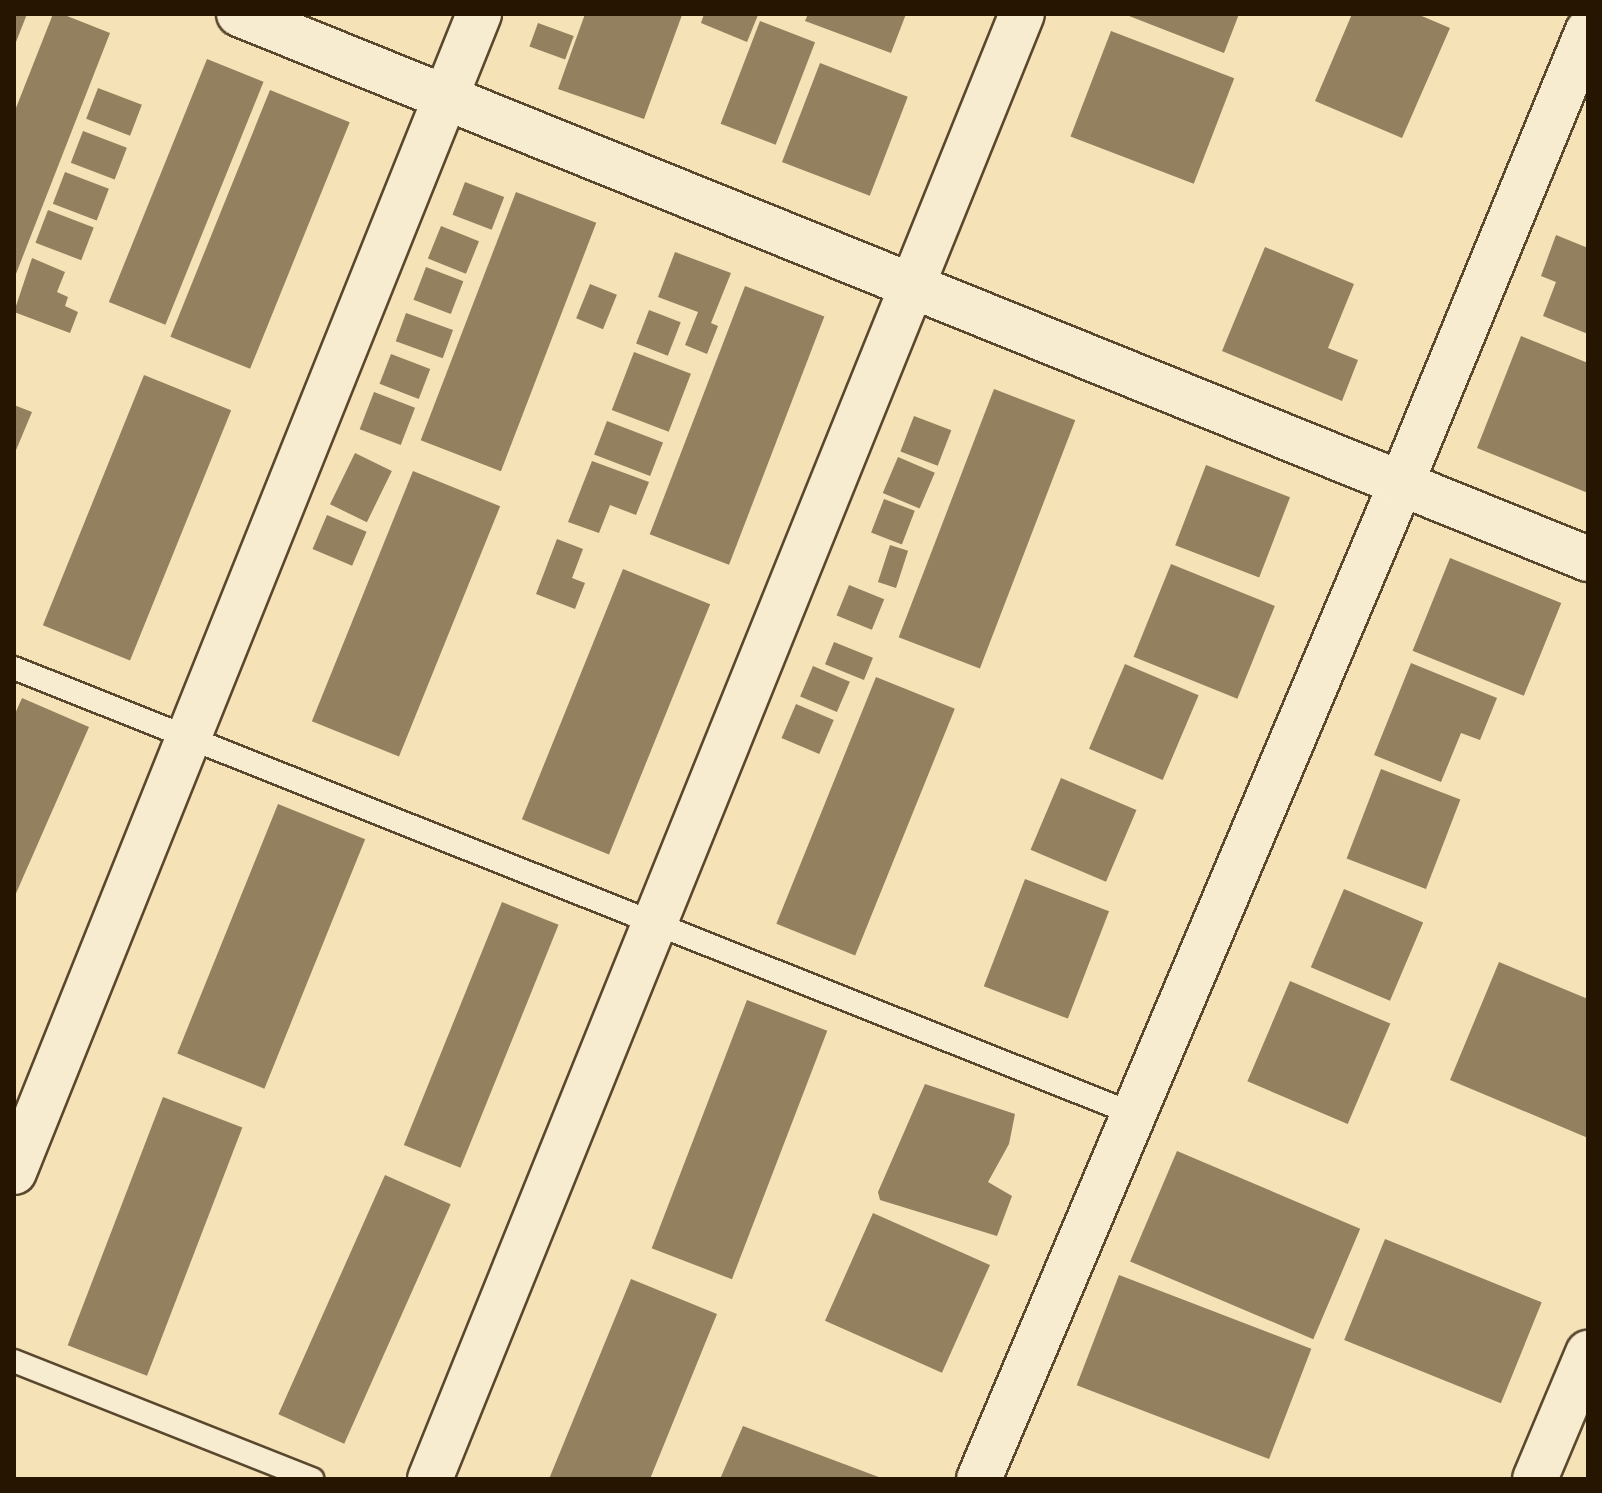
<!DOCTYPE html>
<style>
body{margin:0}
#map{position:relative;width:1602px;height:1493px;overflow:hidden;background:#f5e2b7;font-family:"Gentium Book Plus",serif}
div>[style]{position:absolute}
.building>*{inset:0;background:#92805f;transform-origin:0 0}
.roads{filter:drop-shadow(2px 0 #5a482e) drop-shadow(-2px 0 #5a482e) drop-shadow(0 2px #5a482e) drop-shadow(0 -2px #5a482e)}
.service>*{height:22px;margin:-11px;padding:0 11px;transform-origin:11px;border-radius:11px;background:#f8ecd0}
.minor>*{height:44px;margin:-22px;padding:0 22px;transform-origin:22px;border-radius:22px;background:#f8ecd0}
span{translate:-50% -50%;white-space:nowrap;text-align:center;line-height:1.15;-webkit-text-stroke:8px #f8ecd0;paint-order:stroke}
.frame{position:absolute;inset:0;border:16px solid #261500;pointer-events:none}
</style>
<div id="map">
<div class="building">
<div style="clip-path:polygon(14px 14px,27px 14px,14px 47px)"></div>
<div style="clip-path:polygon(53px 14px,62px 14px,110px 33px,14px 279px,14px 113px)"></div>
<div style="clip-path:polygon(585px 14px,682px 15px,644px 119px,558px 89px)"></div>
<div style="clip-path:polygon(704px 14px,756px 14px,758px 15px,747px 42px,701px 23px)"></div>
<div style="clip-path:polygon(808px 14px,906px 14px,891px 53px,805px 21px)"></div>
<div style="clip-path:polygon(1124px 14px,1239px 14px,1224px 53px)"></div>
<div style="clip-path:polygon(1352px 14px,1417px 14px,1450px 28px,1402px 138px,1315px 101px)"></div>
<div style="left:760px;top:21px;width:59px;height:110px;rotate:21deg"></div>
<div style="left:538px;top:23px;width:38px;height:25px;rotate:20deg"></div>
<div style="left:1111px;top:31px;width:132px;height:113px;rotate:21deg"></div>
<div style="left:207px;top:59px;width:61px;height:262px;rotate:22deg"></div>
<div style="left:820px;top:63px;width:94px;height:106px;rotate:21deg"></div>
<div style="left:98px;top:88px;width:47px;height:33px;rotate:21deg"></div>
<div style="left:270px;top:90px;width:86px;height:266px;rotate:22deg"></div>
<div style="left:83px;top:131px;width:47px;height:34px;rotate:21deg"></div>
<div style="left:65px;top:172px;width:47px;height:34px;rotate:21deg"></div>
<div style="left:465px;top:182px;width:42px;height:35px;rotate:21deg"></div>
<div style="left:516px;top:192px;width:86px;height:266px;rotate:21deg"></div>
<div style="left:48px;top:210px;width:49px;height:35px;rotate:21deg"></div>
<div style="left:441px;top:226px;width:41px;height:35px;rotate:22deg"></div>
<div style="clip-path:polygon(1556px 235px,1588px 248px,1588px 334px,1543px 316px,1556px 282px,1541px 276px)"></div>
<div style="clip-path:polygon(1265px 247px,1354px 284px,1328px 348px,1358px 360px,1342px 401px,1222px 351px)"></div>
<div style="clip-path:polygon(675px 252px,731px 273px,711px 323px,718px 326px,707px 354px,685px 345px,698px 312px,658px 297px)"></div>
<div style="clip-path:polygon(32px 258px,65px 272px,57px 292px,68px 297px,65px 306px,78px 312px,70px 333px,14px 312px)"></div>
<div style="left:426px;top:267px;width:40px;height:35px;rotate:21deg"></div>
<div style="left:590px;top:284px;width:29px;height:37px;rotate:22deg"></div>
<div style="left:745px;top:286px;width:85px;height:266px;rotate:21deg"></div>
<div style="left:649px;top:310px;width:34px;height:36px;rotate:21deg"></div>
<div style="left:406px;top:313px;width:50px;height:30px;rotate:20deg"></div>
<div style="clip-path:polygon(1521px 336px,1588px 363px,1588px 493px,1477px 448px)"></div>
<div style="left:634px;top:352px;width:61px;height:62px;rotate:21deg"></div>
<div style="left:391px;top:354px;width:42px;height:32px;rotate:21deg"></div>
<div style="left:144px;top:375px;width:94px;height:270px;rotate:22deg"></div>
<div style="left:994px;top:389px;width:87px;height:266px;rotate:21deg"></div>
<div style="left:374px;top:392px;width:44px;height:40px;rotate:21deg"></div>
<div style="clip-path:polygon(14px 405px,32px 412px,14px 455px)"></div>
<div style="left:914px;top:416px;width:40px;height:38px;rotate:21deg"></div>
<div style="left:607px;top:421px;width:60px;height:36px;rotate:21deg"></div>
<div style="left:355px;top:453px;width:41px;height:57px;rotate:26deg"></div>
<div style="left:898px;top:457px;width:40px;height:39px;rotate:23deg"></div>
<div style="clip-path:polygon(592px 461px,649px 482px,636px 515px,610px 505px,599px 533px,568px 522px)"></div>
<div style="left:1206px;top:465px;width:90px;height:86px;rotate:21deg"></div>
<div style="left:413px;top:471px;width:94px;height:270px;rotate:22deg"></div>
<div style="left:884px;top:499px;width:33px;height:36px;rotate:21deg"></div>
<div style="left:327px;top:515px;width:43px;height:37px;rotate:23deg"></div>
<div style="clip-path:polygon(557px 539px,583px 549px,572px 578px,585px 583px,575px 609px,536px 594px)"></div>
<div style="left:890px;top:545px;width:19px;height:39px;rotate:18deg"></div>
<div style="left:1450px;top:558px;width:120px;height:100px;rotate:22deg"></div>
<div style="left:1171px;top:564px;width:112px;height:100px;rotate:22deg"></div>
<div style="left:623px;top:569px;width:94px;height:270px;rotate:22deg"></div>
<div style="left:849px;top:585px;width:38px;height:33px;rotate:22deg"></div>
<div style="left:834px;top:642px;width:42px;height:24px;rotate:22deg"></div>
<div style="clip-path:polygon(1411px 663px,1497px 698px,1480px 740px,1461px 733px,1441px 782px,1374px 755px)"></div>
<div style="left:1125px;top:664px;width:80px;height:92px;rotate:23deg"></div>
<div style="left:813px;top:666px;width:40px;height:33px;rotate:23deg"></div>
<div style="left:876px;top:677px;width:85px;height:266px;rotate:22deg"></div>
<div style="clip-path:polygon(22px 698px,89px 727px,14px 898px,14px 716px)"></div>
<div style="left:796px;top:704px;width:41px;height:37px;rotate:23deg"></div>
<div style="left:1381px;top:769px;width:85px;height:96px;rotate:21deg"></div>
<div style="left:1061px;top:778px;width:82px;height:78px;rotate:23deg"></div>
<div style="left:278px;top:804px;width:94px;height:269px;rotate:22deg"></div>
<div style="left:1025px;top:879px;width:90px;height:115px;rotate:21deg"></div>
<div style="left:1344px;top:889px;width:86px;height:85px;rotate:23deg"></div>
<div style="left:502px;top:902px;width:61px;height:262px;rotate:22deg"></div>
<div style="clip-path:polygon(1499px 962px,1588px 999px,1588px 1138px,1450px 1080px)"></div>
<div style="left:1290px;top:981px;width:109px;height:109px;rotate:23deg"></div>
<div style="left:747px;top:1000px;width:86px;height:266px;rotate:21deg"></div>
<div style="clip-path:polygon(925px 1084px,1015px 1114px,1009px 1144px,988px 1182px,1012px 1196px,997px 1236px,880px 1200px,878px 1192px)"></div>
<div style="left:163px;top:1097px;width:85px;height:266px;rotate:21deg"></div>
<div style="left:1177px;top:1151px;width:199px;height:120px;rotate:23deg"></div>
<div style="left:385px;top:1175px;width:72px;height:262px;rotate:24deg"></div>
<div style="left:873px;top:1213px;width:128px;height:118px;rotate:24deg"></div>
<div style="left:1385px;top:1239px;width:169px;height:109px;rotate:22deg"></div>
<div style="left:1119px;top:1275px;width:206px;height:118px;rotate:21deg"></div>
<div style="clip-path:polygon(631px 1279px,717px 1314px,650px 1479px,549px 1479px)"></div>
<div style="clip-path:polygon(743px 1426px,884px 1479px,720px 1479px)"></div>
</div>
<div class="roads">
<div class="service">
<div style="left:14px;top:668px;width:1202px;rotate:21.72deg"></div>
<div style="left:14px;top:1361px;width:321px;rotate:21.6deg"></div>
</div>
<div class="minor">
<div style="left:239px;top:14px;width:1455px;rotate:22deg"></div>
<div style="left:14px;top:1172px;width:1248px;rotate:-68.12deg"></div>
<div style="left:430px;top:1479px;width:1580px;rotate:-68deg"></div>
<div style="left:979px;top:1479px;width:1081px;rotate:-67.02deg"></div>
<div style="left:1401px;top:484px;width:490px;rotate:-67.6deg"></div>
<div style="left:1535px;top:1479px;width:137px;rotate:-67.2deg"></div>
</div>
</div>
<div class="frame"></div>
</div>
